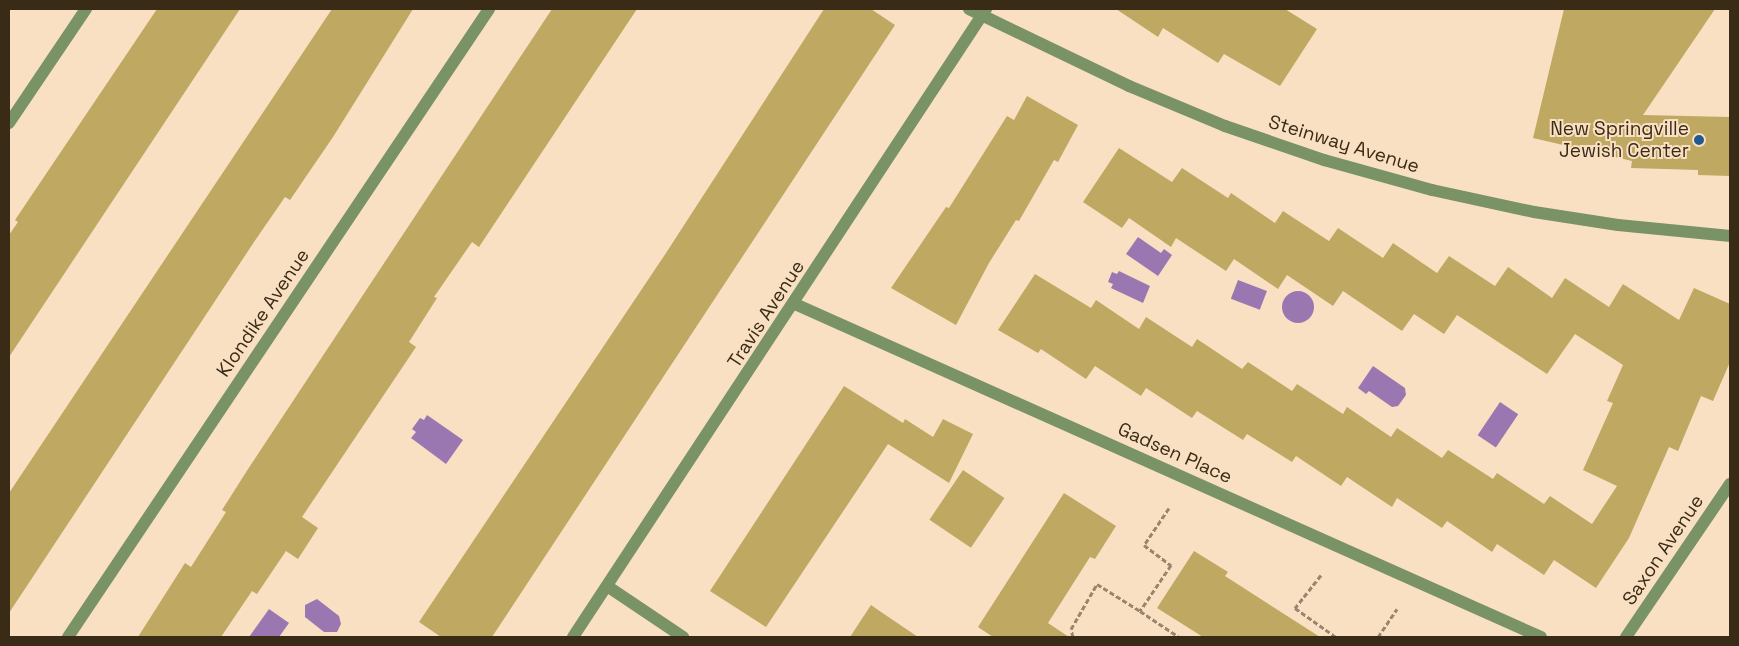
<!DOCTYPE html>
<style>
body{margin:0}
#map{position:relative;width:1739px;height:646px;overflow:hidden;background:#f9e0c3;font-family:"Space Grotesk",sans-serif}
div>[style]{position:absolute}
.water>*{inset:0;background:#9b77b1;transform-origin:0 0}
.round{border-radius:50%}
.building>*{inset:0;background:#bfa862;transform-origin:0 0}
.path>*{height:3px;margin-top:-1.5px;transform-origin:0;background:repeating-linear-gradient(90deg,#99856c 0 5px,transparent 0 7.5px)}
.minor>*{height:12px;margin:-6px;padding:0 6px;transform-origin:6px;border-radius:6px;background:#799266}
.dots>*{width:14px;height:14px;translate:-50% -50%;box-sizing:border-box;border:2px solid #f9e0c3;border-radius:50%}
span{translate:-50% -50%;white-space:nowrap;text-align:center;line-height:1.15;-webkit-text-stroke:4px #f9e0c3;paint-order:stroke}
.poi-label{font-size:19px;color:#3a2b17}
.right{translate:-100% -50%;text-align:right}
.street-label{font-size:19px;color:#3a2b17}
.frame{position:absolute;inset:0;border:10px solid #3a2b17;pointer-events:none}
</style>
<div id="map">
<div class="water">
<div style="clip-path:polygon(1138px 237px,1161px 253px,1164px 249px,1172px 255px,1158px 276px,1126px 254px)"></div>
<div style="clip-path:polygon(1119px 271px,1150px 286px,1143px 303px,1111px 288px,1113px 284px,1108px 282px,1112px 272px,1117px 274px)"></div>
<div style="left:1238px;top:280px;width:31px;height:20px;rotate:21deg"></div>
<div class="round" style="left:1282px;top:291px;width:32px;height:32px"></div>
<div style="clip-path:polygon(1373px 366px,1405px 388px,1406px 395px,1398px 406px,1392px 407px,1369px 391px,1366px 394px,1358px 388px)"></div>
<div style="left:1500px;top:402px;width:22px;height:40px;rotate:34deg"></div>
<div style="clip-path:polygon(427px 415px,463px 440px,446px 464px,411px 438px,416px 432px,412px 429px,420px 418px,424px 420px)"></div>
<div style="clip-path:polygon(317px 599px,339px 616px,341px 624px,337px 632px,324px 632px,305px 617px,305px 605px)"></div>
<div style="clip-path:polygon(269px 609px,289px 623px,279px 637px,249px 637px)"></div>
</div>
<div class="building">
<div style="clip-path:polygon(157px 9px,240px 9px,9px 357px,9px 235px,18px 222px,15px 220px)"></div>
<div style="clip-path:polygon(332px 9px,413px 9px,333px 137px,290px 200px,285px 197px,254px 242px,9px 613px,9px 493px)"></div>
<div style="clip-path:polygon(552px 9px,637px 9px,479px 247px,472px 242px,434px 297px,437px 298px,409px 342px,416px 347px,302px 517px,318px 528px,298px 559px,286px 551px,257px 594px,252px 591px,221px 637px,138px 637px,185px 563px,191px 567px,226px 512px,222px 510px,250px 466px)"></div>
<div style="clip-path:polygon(824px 9px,871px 9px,895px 25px,492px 637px,441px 637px,419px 622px,666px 253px)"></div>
<div style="clip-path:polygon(1116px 9px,1285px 9px,1317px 29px,1280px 86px,1224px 54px,1218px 63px,1163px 28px,1158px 37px)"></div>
<div style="clip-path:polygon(1564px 9px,1715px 9px,1643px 115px,1730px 117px,1730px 176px,1698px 175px,1698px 170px,1631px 168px,1632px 161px,1533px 138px)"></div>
<div style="clip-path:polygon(1027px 96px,1078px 125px,1058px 162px,1054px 160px,1019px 221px,1016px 220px,989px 263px,956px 325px,891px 288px,946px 207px,949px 208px,1007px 116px,1014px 120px)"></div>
<div style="clip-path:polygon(1119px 148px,1172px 182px,1182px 168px,1228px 198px,1231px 193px,1275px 223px,1283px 211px,1329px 241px,1338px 228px,1383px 258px,1393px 243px,1437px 273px,1449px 256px,1495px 286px,1508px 267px,1552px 298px,1565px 278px,1609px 307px,1623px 284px,1679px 320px,1694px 288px,1730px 304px,1730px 362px,1713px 401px,1701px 396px,1678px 451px,1669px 447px,1629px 538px,1596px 588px,1554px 560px,1544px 575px,1497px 544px,1492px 552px,1447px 521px,1442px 528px,1397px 498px,1392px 507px,1347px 477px,1341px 486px,1296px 456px,1292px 462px,1247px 434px,1243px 440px,1197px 411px,1192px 418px,1146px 388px,1141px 396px,1095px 366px,1086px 379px,1041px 349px,1038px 353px,998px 330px,1035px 274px,1091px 308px,1096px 300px,1139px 329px,1146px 317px,1192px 347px,1197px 339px,1242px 369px,1248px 362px,1292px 391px,1297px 384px,1343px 414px,1347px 407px,1391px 437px,1397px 428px,1442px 458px,1448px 450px,1493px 479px,1497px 473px,1544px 504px,1550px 496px,1592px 524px,1617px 486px,1583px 470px,1613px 403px,1607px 401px,1623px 365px,1575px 334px,1547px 374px,1457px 315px,1444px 334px,1414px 314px,1402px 331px,1343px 291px,1333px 306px,1287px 275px,1278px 289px,1234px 259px,1226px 271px,1176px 238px,1171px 247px,1129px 218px,1122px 228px,1083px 202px)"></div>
<div style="clip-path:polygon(844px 386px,903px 423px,905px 419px,933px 437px,943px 419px,973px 434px,949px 483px,888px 444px,766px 627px,710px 591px)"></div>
<div style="left:963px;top:470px;width:50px;height:60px;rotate:34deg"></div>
<div style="clip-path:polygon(1064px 493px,1116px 526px,1095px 559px,1090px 557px,1048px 623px,1069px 637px,993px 637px,978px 627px)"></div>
<div style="clip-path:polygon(1194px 551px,1228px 572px,1225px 576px,1320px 637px,1203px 637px,1157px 608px)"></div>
<div style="clip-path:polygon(871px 605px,884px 614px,918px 637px,850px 637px)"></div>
</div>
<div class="path">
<div style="left:1169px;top:508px;width:45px;rotate:124deg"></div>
<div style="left:1144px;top:545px;width:34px;rotate:37deg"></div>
<div style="left:1171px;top:565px;width:55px;rotate:124deg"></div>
<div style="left:1140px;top:611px;width:47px;rotate:33.7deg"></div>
<div style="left:1321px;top:575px;width:42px;rotate:128.2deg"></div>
<div style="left:1295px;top:608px;width:50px;rotate:35.3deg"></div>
<div style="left:1073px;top:637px;width:8px;rotate:-104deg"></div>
<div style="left:1071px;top:629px;width:52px;rotate:-60deg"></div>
<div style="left:1097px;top:584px;width:51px;rotate:32.1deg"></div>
<div style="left:1378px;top:637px;width:34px;rotate:-56deg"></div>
</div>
<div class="minor">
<div style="left:969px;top:9px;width:178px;rotate:25.7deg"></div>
<div style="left:1129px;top:86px;width:104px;rotate:22.6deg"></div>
<div style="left:1225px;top:126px;width:105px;rotate:19deg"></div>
<div style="left:1324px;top:160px;width:112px;rotate:15.5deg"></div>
<div style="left:1432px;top:190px;width:104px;rotate:12.2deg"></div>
<div style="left:1534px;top:212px;width:85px;rotate:8.8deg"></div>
<div style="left:1618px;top:225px;width:113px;rotate:5.6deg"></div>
<div style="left:9px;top:123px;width:138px;rotate:-56deg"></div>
<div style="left:795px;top:304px;width:817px;rotate:24.06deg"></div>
<div style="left:607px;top:586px;width:92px;rotate:33.9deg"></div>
<div style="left:68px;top:637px;width:756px;rotate:-56.16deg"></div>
<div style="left:573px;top:637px;width:752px;rotate:-56.67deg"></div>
<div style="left:1626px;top:637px;width:185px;rotate:-55.8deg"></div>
</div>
<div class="dots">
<div style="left:1699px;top:140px;background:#235991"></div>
</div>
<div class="poi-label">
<span class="right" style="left:1689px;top:140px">New Springville<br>Jewish Center</span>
</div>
<div class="street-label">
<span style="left:1344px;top:144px;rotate:17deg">Steinway Avenue</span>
<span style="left:263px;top:313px;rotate:-56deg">Klondike Avenue</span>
<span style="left:766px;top:314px;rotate:-57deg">Travis Avenue</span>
<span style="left:1175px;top:453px;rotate:24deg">Gadsen Place</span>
<span style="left:1663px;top:550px;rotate:-56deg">Saxon Avenue</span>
</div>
<div class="frame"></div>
</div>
